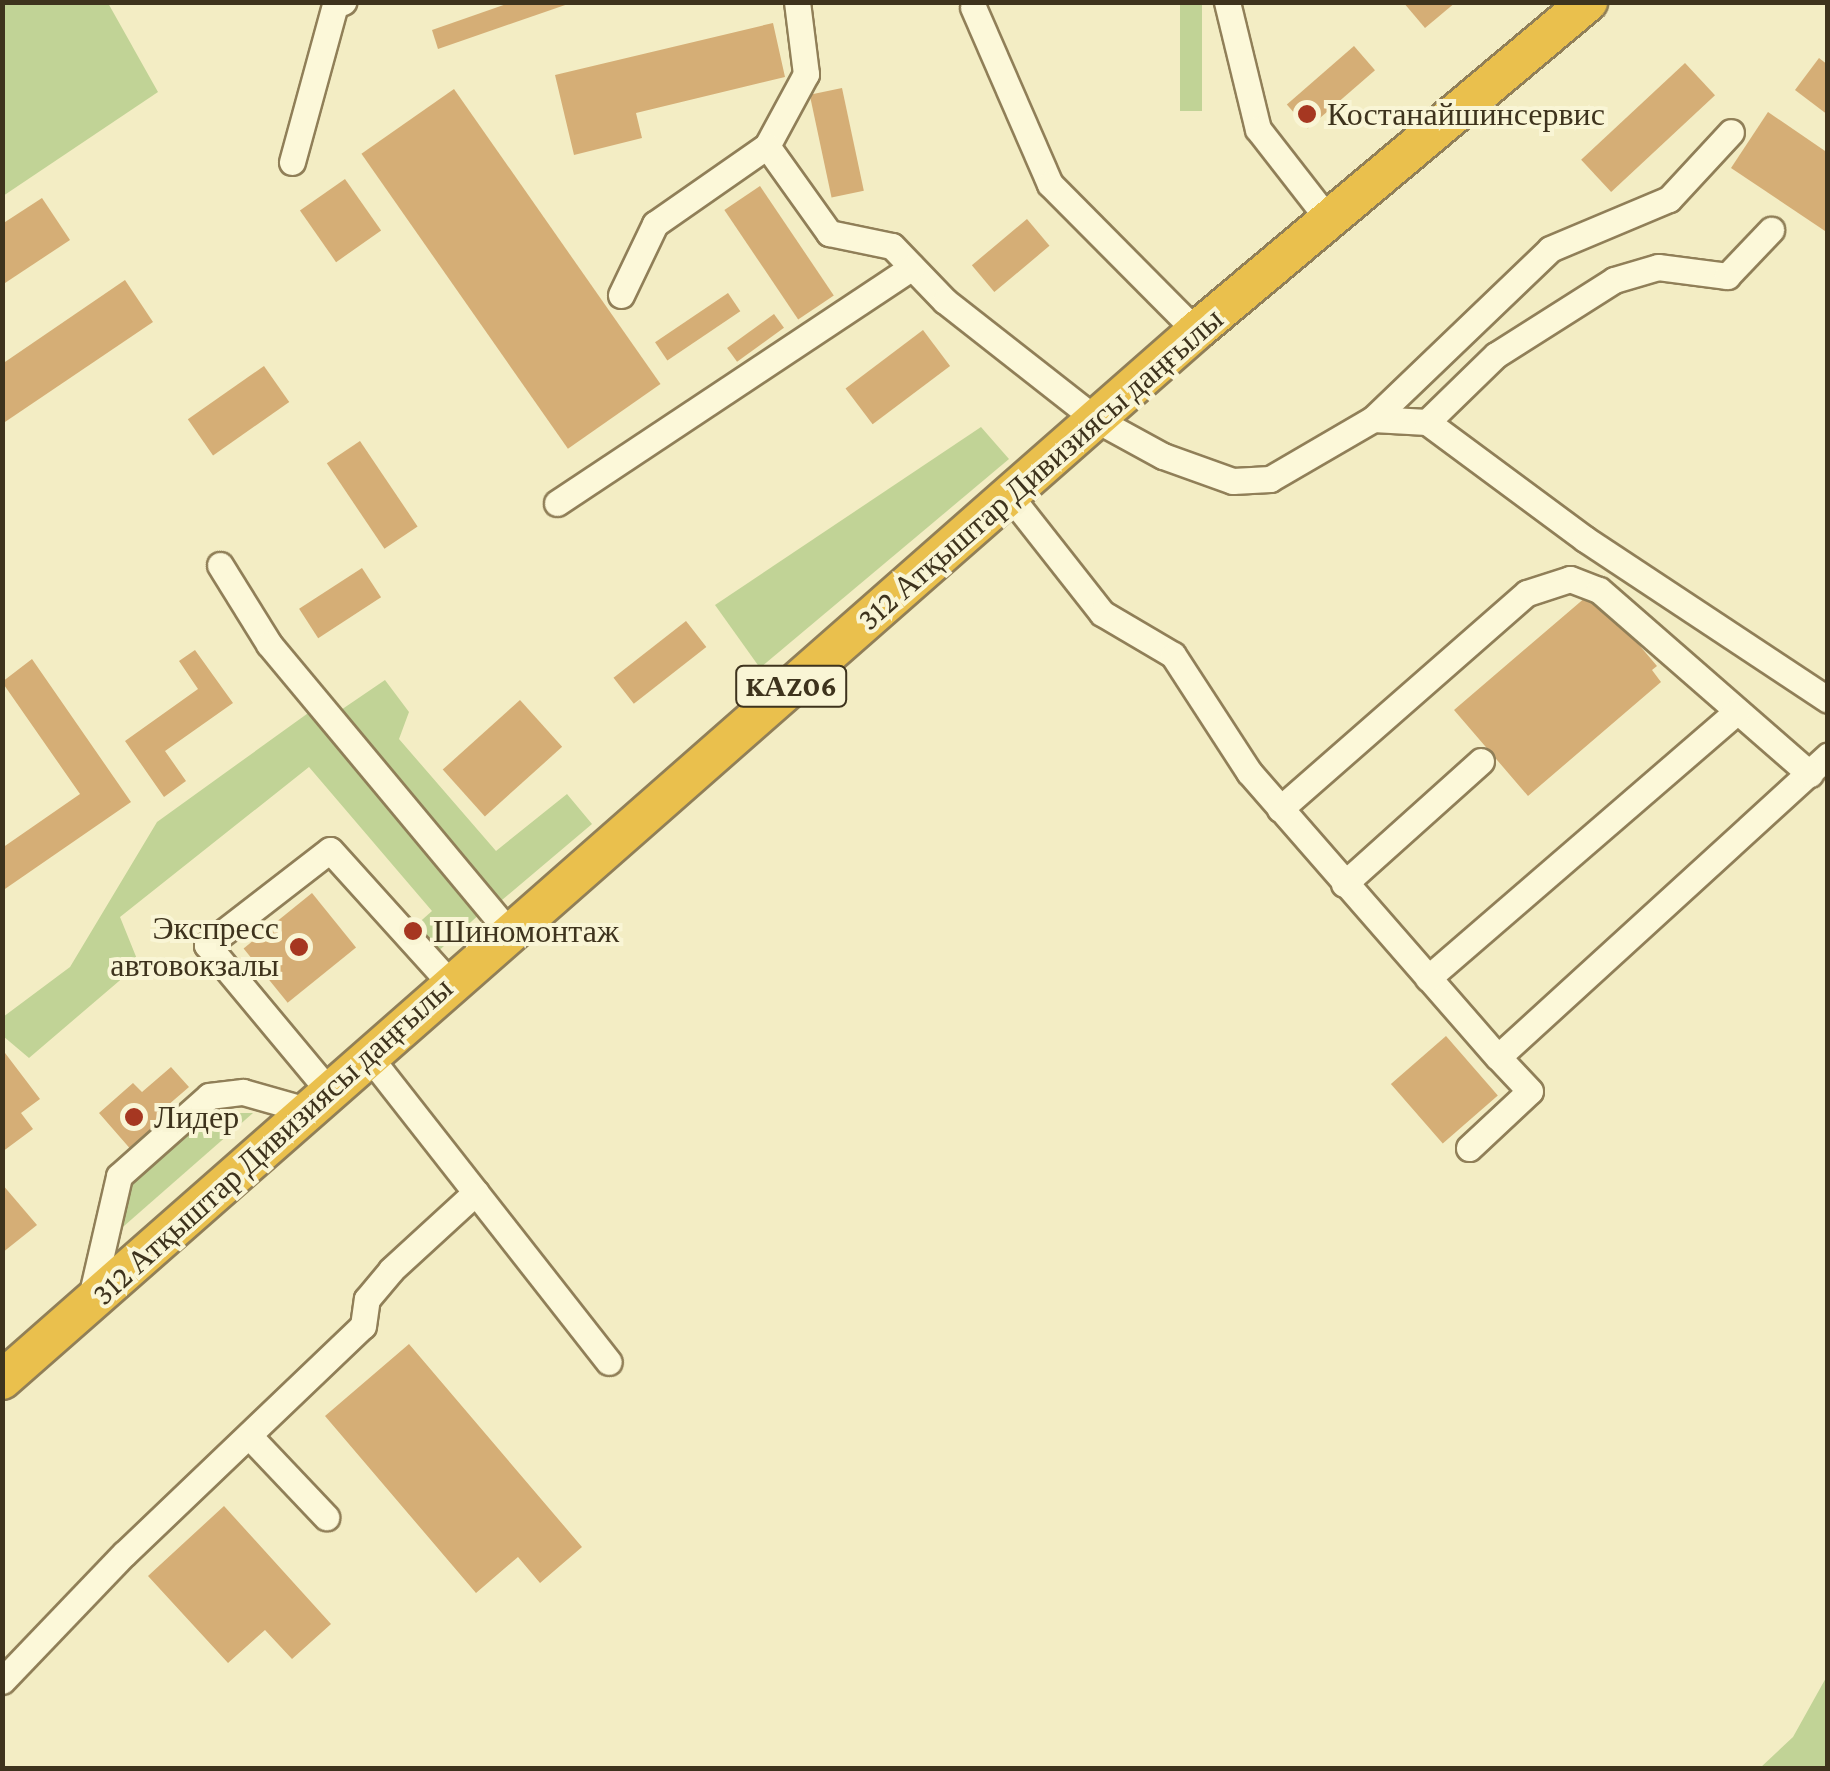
<!DOCTYPE html>
<meta charset="utf-8">
<style>
body{margin:0}
#map{position:relative;width:1830px;height:1771px;overflow:hidden;background:#f3edc4;font-family:"Crimson Pro",serif}
div>[style]{position:absolute}
.green>*{inset:0;background:#c1d396;transform-origin:0 0}
.building>*{inset:0;background:#d5ae76;transform-origin:0 0}
.roads{filter:drop-shadow(2px 0 #907f58) drop-shadow(-2px 0 #907f58) drop-shadow(0 2px #907f58) drop-shadow(0 -2px #907f58)}
.minor>*{height:25px;margin:-12.5px;padding:0 12.5px;transform-origin:12.5px;border-radius:12.5px;background:#fcf8d9}
.highway>*{height:38px;margin:-19px;padding:0 19px;transform-origin:19px;border-radius:19px;background:#eac04d}
.dots>*{width:28px;height:28px;translate:-50% -50%;box-sizing:border-box;border:5px solid #f9f5d5;border-radius:50%}
span{translate:-50% -50%;white-space:nowrap;text-align:center;line-height:1.15;-webkit-text-stroke:8px #f9f5d5;paint-order:stroke}
.shield-label span{padding:2px 8px;background:#f9f5d5;border:2px solid;border-radius:8px;-webkit-text-stroke-width:0}
.shield-label{font-size:30px;color:#3e331d;font-weight:700}
.poi-label{font-size:32px;color:#3e331d}
.left{translate:0 -50%;text-align:left}
.right{translate:-100% -50%;text-align:right}
.street-label{font-size:32px;color:#3e331d}
.frame{position:absolute;inset:0;border:5px solid #3e331d;pointer-events:none}
</style>
<div id="map">
<div class="green">
<div style="clip-path:polygon(3px 2px,108px 3px,158px 92px,3px 196px)"></div>
<div style="left:1180px;top:3px;width:22px;height:108px"></div>
<div style="clip-path:polygon(981px 427px,1009px 459px,760px 668px,715px 605px)"></div>
<div style="clip-path:polygon(385px 680px,409px 712px,399px 739px,496px 851px,567px 794px,592px 824px,496px 905px,338px 712px)"></div>
<div style="clip-path:polygon(311px 711px,481px 913px,435px 954px,414px 927px,432px 911px,309px 767px,120px 917px,139px 964px,29px 1058px,3px 1036px,3px 1017px,70px 967px,157px 822px)"></div>
<div style="clip-path:polygon(210px 1113px,253px 1113px,116px 1233px,125px 1190px)"></div>
<div style="clip-path:polygon(1827px 1676px,1827px 1768px,1760px 1768px,1793px 1737px)"></div>
</div>
<div class="building">
<div style="clip-path:polygon(512px 2px,571px 3px,438px 49px,432px 30px)"></div>
<div style="clip-path:polygon(1403px 2px,1456px 2px,1425px 28px)"></div>
<div style="clip-path:polygon(773px 23px,785px 77px,636px 113px,642px 138px,574px 155px,555px 75px)"></div>
<div style="left:1354px;top:46px;width:32px;height:89px;rotate:49deg"></div>
<div style="clip-path:polygon(1819px 58px,1828px 65px,1828px 115px,1795px 90px)"></div>
<div style="left:1685px;top:63px;width:44px;height:142px;rotate:47deg"></div>
<div style="left:842px;top:88px;width:105px;height:33px;rotate:78deg"></div>
<div style="left:454px;top:89px;width:360px;height:113px;rotate:55deg"></div>
<div style="clip-path:polygon(1768px 112px,1828px 153px,1828px 233px,1731px 168px)"></div>
<div style="left:345px;top:179px;width:63px;height:55px;rotate:55deg"></div>
<div style="left:760px;top:186px;width:132px;height:43px;rotate:56deg"></div>
<div style="clip-path:polygon(42px 198px,70px 240px,2px 285px,2px 224px)"></div>
<div style="left:1027px;top:219px;width:35px;height:72px;rotate:50deg"></div>
<div style="clip-path:polygon(125px 280px,153px 322px,2px 424px,2px 364px)"></div>
<div style="left:728px;top:293px;width:22px;height:88px;rotate:56deg"></div>
<div style="left:774px;top:314px;width:17px;height:58px;rotate:54deg"></div>
<div style="left:923px;top:330px;width:45px;height:97px;rotate:53deg"></div>
<div style="left:264px;top:366px;width:44px;height:93px;rotate:55deg"></div>
<div style="left:360px;top:441px;width:103px;height:40px;rotate:56deg"></div>
<div style="left:362px;top:568px;width:35px;height:75px;rotate:57deg"></div>
<div style="clip-path:polygon(1593px 591px,1657px 666px,1652px 670px,1661px 682px,1528px 796px,1454px 710px)"></div>
<div style="left:686px;top:621px;width:33px;height:92px;rotate:52deg"></div>
<div style="clip-path:polygon(195px 650px,233px 703px,165px 751px,186px 781px,164px 797px,125px 741px,198px 689px,179px 661px)"></div>
<div style="clip-path:polygon(32px 659px,131px 802px,2px 891px,2px 848px,80px 794px,2px 682px)"></div>
<div style="left:520px;top:700px;width:63px;height:104px;rotate:48deg"></div>
<div style="left:312px;top:893px;width:70px;height:88px;rotate:51deg"></div>
<div style="left:1446px;top:1036px;width:79px;height:73px;rotate:49deg"></div>
<div style="clip-path:polygon(2px 1049px,40px 1099px,21px 1113px,33px 1129px,2px 1152px)"></div>
<div style="clip-path:polygon(171px 1067px,189px 1087px,160px 1112px,168px 1121px,133px 1152px,99px 1113px,133px 1083px,142px 1092px)"></div>
<div style="clip-path:polygon(2px 1184px,37px 1225px,2px 1253px)"></div>
<div style="clip-path:polygon(409px 1344px,582px 1547px,540px 1583px,518px 1557px,476px 1593px,325px 1416px)"></div>
<div style="clip-path:polygon(224px 1506px,331px 1624px,292px 1659px,265px 1630px,228px 1663px,148px 1576px)"></div>
</div>
<div class="roads">
<div class="minor">
<div style="left:1227px;top:2px;width:131px;rotate:76.3deg"></div>
<div style="left:1258px;top:129px;width:114px;rotate:52.1deg"></div>
<div style="left:973px;top:7px;width:193px;rotate:66.5deg"></div>
<div style="left:1050px;top:184px;width:207px;rotate:45.2deg"></div>
<div style="left:767px;top:146px;width:82px;rotate:-61.6deg"></div>
<div style="left:806px;top:74px;width:73px;rotate:-97.1deg"></div>
<div style="left:292px;top:162px;width:163px;rotate:-74.7deg"></div>
<div style="left:335px;top:5px;width:9px;rotate:-21deg"></div>
<div style="left:621px;top:295px;width:79px;rotate:-64.4deg"></div>
<div style="left:655px;top:224px;width:136px;rotate:-34.9deg"></div>
<div style="left:767px;top:146px;width:107px;rotate:54.5deg"></div>
<div style="left:829px;top:233px;width:64px;rotate:11.7deg"></div>
<div style="left:892px;top:246px;width:76px;rotate:46.1deg"></div>
<div style="left:945px;top:301px;width:193px;rotate:38.1deg"></div>
<div style="left:1097px;top:420px;width:75px;rotate:28.6deg"></div>
<div style="left:1163px;top:456px;width:74px;rotate:19.7deg"></div>
<div style="left:1233px;top:481px;width:37px;rotate:-3deg"></div>
<div style="left:1270px;top:479px;width:119px;rotate:-30.2deg"></div>
<div style="left:1373px;top:419px;width:54px;rotate:3.2deg"></div>
<div style="left:1427px;top:422px;width:197px;rotate:36.5deg"></div>
<div style="left:1585px;top:539px;width:291px;rotate:33.5deg"></div>
<div style="left:1373px;top:419px;width:245px;rotate:-43.8deg"></div>
<div style="left:1550px;top:249px;width:129px;rotate:-22.8deg"></div>
<div style="left:1669px;top:199px;width:91px;rotate:-47.2deg"></div>
<div style="left:1427px;top:422px;width:96px;rotate:-44.2deg"></div>
<div style="left:1496px;top:355px;width:140px;rotate:-32.4deg"></div>
<div style="left:1614px;top:280px;width:46px;rotate:-16.5deg"></div>
<div style="left:1658px;top:267px;width:70px;rotate:7.4deg"></div>
<div style="left:1727px;top:276px;width:64px;rotate:-46.3deg"></div>
<div style="left:1010px;top:496px;width:149px;rotate:51.8deg"></div>
<div style="left:1102px;top:613px;width:82px;rotate:30.6deg"></div>
<div style="left:1173px;top:655px;width:140px;rotate:57deg"></div>
<div style="left:1249px;top:772px;width:378px;rotate:48.9deg"></div>
<div style="left:1498px;top:1057px;width:447px;rotate:-42.4deg"></div>
<div style="left:557px;top:503px;width:426px;rotate:-33.6deg"></div>
<div style="left:220px;top:565px;width:93px;rotate:58.2deg"></div>
<div style="left:269px;top:644px;width:375px;rotate:50.2deg"></div>
<div style="left:1280px;top:809px;width:328px;rotate:-41.2deg"></div>
<div style="left:1527px;top:593px;width:45px;rotate:-18deg"></div>
<div style="left:1570px;top:579px;width:31px;rotate:21deg"></div>
<div style="left:1599px;top:590px;width:280px;rotate:41.1deg"></div>
<div style="left:1344px;top:884px;width:184px;rotate:-41.9deg"></div>
<div style="left:1428px;top:978px;width:408px;rotate:-40.8deg"></div>
<div style="left:368px;top:1055px;width:390px;rotate:51.9deg"></div>
<div style="left:328px;top:1090px;width:189px;rotate:-129.8deg"></div>
<div style="left:207px;top:945px;width:155px;rotate:-37.7deg"></div>
<div style="left:330px;top:850px;width:179px;rotate:47.9deg"></div>
<div style="left:1469px;top:1148px;width:83px;rotate:-43.1deg"></div>
<div style="left:1530px;top:1091px;width:47px;rotate:-133.3deg"></div>
<div style="left:90px;top:1302px;width:129px;rotate:-77deg"></div>
<div style="left:119px;top:1176px;width:120px;rotate:-41.6deg"></div>
<div style="left:209px;top:1096px;width:34px;rotate:-7deg"></div>
<div style="left:243px;top:1092px;width:66px;rotate:15.9deg"></div>
<div style="left:252px;top:1439px;width:108px;rotate:46.5deg"></div>
<div style="left:2px;top:1681px;width:176px;rotate:-46.2deg"></div>
<div style="left:124px;top:1554px;width:330px;rotate:-43.7deg"></div>
<div style="left:363px;top:1326px;width:27px;rotate:-82deg"></div>
<div style="left:367px;top:1299px;width:38px;rotate:-50deg"></div>
<div style="left:391px;top:1270px;width:115px;rotate:-42.5deg"></div>
</div>
<div class="highway">
<div style="left:2px;top:1380px;width:1589px;rotate:-41.3deg"></div>
<div style="left:1196px;top:331px;width:512px;rotate:-40.01deg"></div>
</div>
</div>
<div class="dots">
<div style="left:1307px;top:114px;background:#a63721"></div>
<div style="left:413px;top:931px;background:#a63721"></div>
<div style="left:299px;top:947px;background:#a63721"></div>
<div style="left:134px;top:1117px;background:#a63721"></div>
</div>
<div class="shield-label">
<span style="left:791px;top:686px">KАZ06</span>
</div>
<div class="poi-label">
<span class="left" style="left:1327px;top:114px">Костанайшинсервис</span>
<span class="right" style="left:279px;top:947px">Экспресс<br>автовокзалы</span>
<span class="left" style="left:433px;top:931px">Шиномонтаж</span>
<span class="left" style="left:154px;top:1117px">Лидер</span>
</div>
<div class="street-label">
<span style="left:1040px;top:469px;rotate:-41deg">312 Атқыштар Дивизиясы даңғылы</span>
<span style="left:272px;top:1141px;rotate:-42deg">312 Атқыштар Дивизиясы даңғылы</span>
</div>
<div class="frame"></div>
</div>
